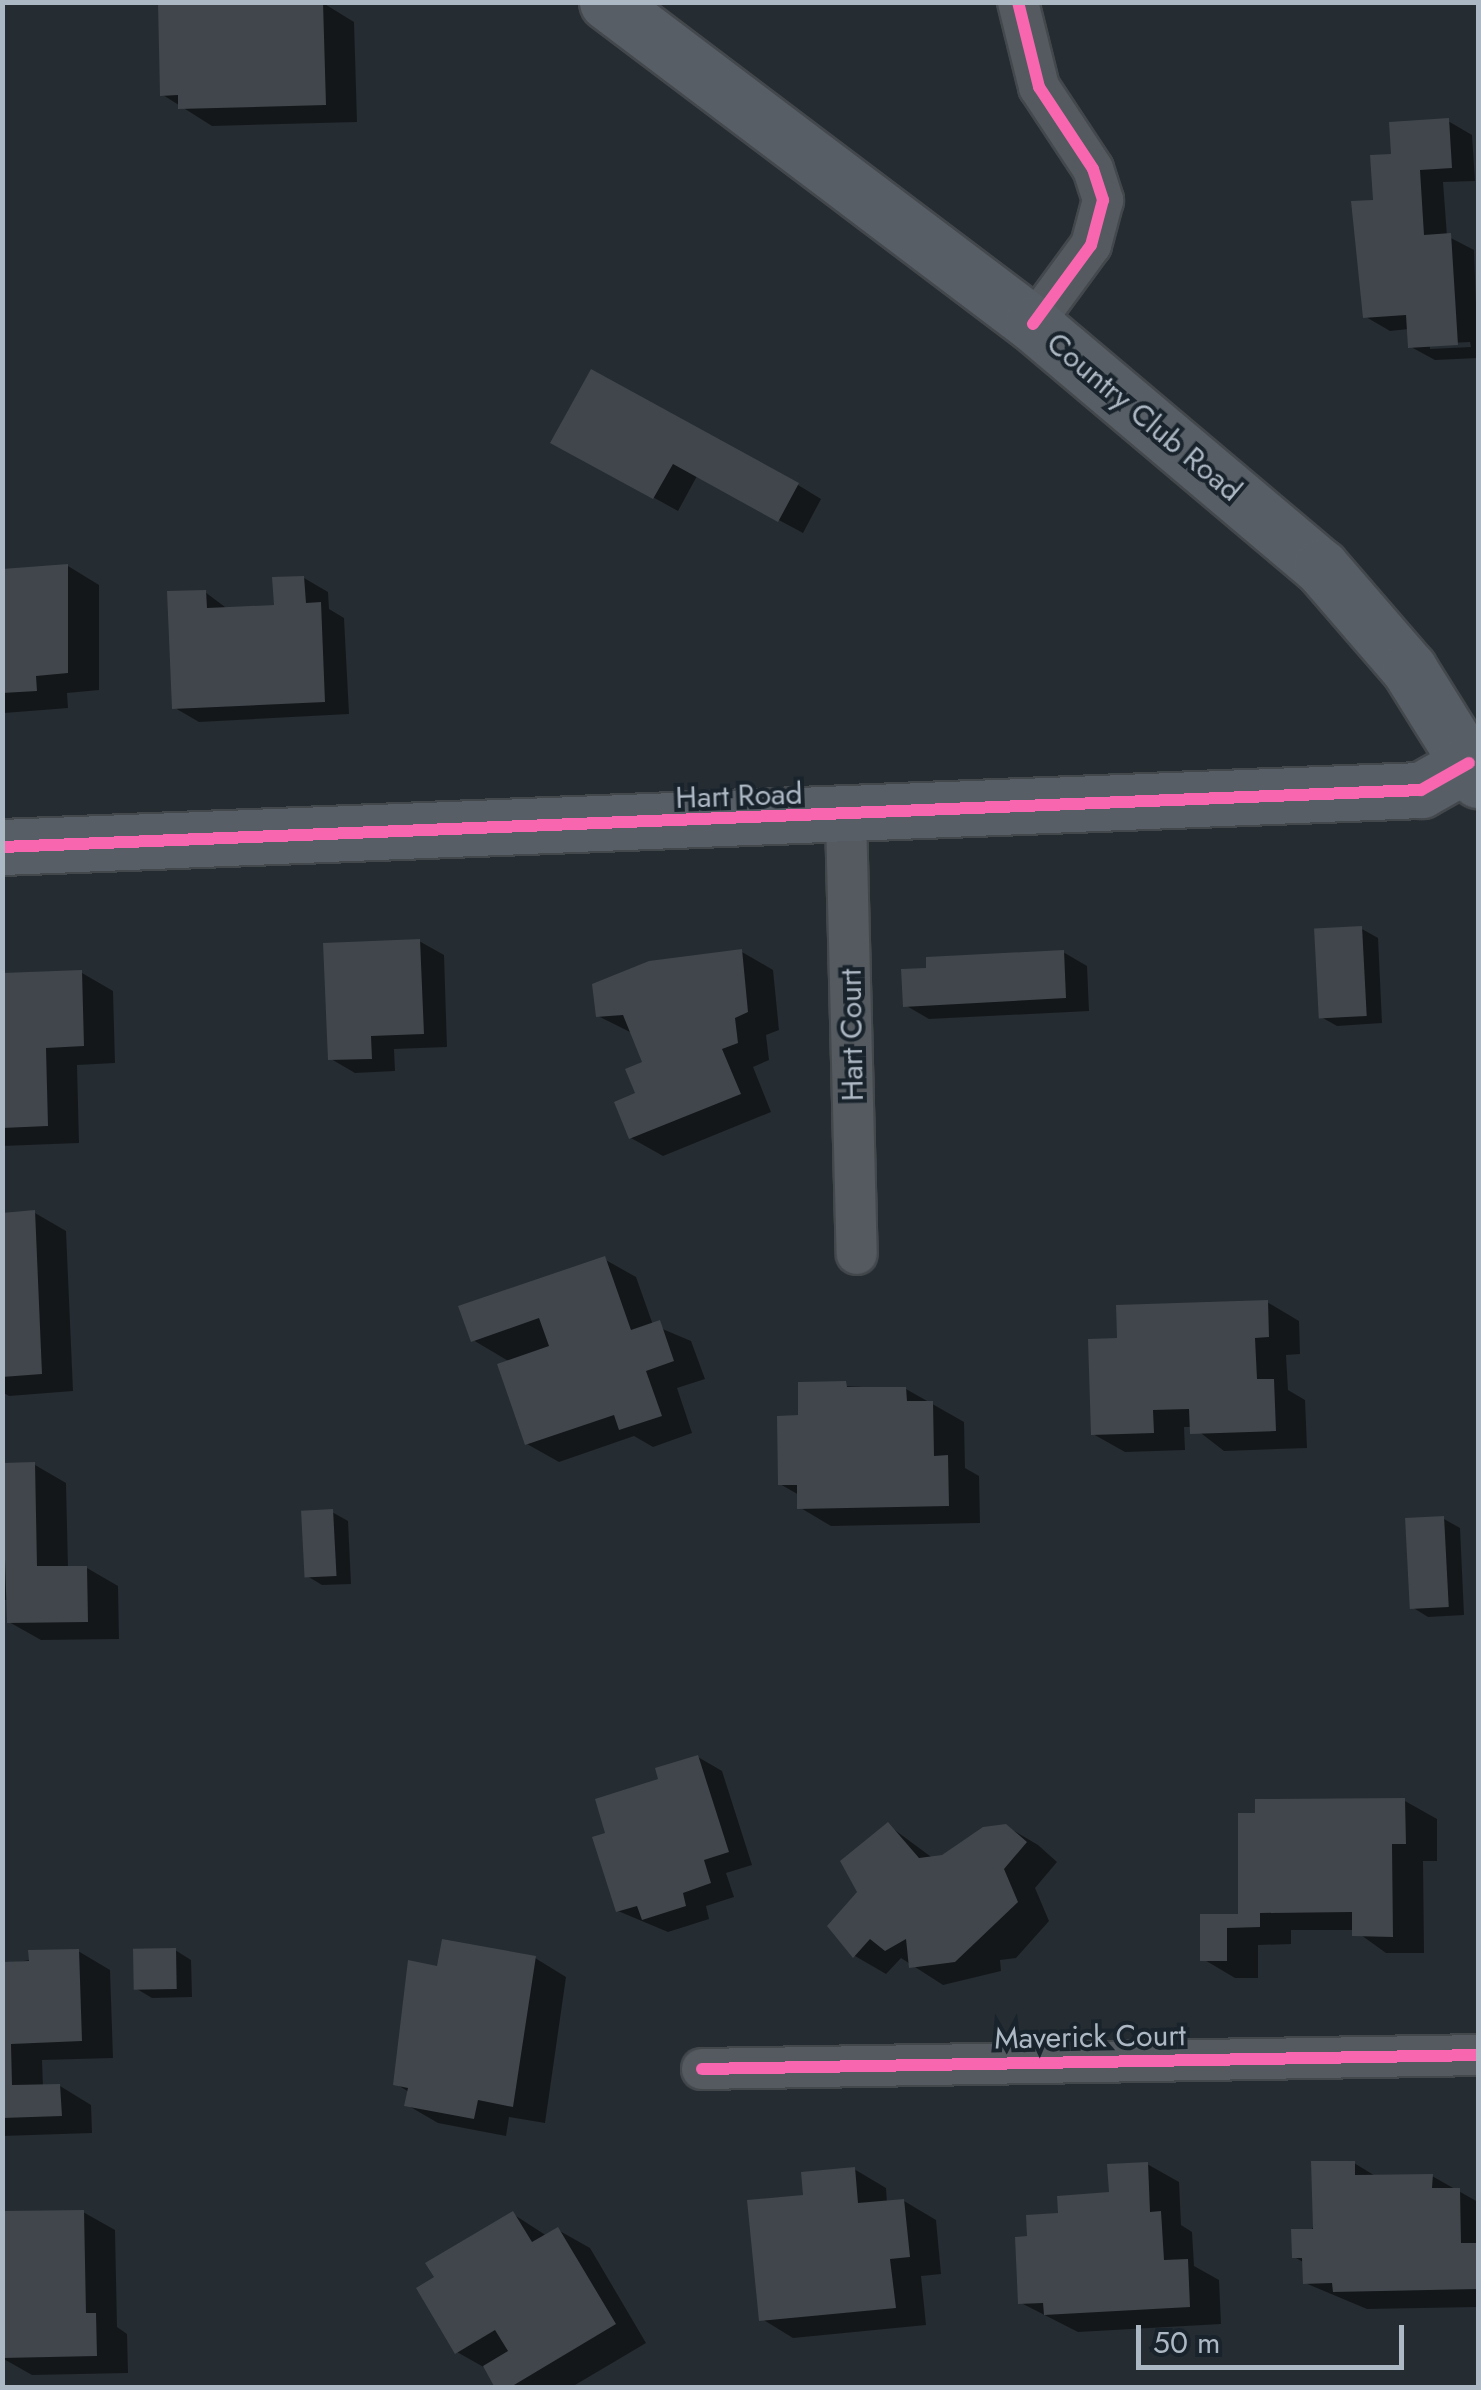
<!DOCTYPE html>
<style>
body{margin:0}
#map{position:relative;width:1481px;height:2390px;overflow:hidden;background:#252c32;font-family:Jost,sans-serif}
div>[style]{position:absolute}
.shadow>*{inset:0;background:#0007}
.building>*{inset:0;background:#40464c;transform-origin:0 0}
.roads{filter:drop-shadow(2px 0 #43484d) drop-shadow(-2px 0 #43484d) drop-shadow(0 2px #43484d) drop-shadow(0 -2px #43484d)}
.street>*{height:40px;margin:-20px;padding:0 20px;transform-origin:20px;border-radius:20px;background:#545a60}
.secondary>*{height:55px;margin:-27.5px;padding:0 27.5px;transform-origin:27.5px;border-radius:27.5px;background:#585e66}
.cycleway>*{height:12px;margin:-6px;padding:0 6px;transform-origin:6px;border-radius:6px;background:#f766af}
span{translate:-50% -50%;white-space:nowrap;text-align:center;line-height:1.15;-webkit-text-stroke:8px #19232c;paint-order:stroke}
.street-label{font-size:30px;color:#adb8c5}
.frame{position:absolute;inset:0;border:5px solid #adb8c5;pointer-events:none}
.scale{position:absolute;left:1136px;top:2325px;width:268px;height:45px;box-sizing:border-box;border:5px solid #adb8c5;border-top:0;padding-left:12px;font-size:30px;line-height:35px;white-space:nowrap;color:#adb8c5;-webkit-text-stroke:8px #19232c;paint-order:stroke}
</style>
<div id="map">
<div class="shadow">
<div style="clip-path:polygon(323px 3px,354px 22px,357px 122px,212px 126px,163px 95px)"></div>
<div style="clip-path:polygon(evenodd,1448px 121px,1472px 135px,1475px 181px,1443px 182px,1447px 236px,1474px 250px,1478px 358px,1435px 360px,1411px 347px,1409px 329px,1390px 331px,1366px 317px,1375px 202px,1394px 156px,1448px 121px,1470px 342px,1471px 347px,1430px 349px,1430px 344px,1470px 342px)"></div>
<div style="clip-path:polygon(553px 442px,798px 485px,821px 499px,803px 533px,697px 476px,678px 511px)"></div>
<div style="clip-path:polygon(68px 566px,99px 585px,99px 690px,67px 693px,68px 708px,4px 713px,2px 731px,2px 571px)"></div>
<div style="clip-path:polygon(304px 578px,328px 592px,329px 609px,344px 618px,349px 714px,199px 722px,175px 708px,205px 592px,229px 610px,276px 608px)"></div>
<div style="clip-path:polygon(1362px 929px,1378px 938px,1382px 1023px,1337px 1026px,1321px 1017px)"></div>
<div style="clip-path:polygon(419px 941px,444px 955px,447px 1047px,394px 1049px,395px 1071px,355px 1073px,331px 1059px)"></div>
<div style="clip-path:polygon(742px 952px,773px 970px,779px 1030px,766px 1035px,769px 1060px,753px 1067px,771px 1112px,663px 1156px,631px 1138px,645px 1063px,634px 1034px,598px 1016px)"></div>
<div style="clip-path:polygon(1063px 952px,1087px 966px,1089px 1011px,929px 1019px,905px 1005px)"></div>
<div style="clip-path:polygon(82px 973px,113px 991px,115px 1063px,77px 1065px,79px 1143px,2px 1146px,2px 975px)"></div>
<div style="clip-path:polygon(35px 1213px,66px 1231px,73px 1391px,9px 1396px,2px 1392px,2px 1215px)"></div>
<div style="clip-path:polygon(604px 1259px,636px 1277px,653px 1325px,691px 1341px,705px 1379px,677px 1388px,692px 1433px,653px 1447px,634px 1436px,559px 1462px,527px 1444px,510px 1362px,473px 1340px)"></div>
<div style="clip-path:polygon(1267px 1302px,1299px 1321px,1300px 1354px,1286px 1355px,1288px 1390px,1305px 1400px,1307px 1448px,1224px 1451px,1193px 1427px,1184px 1427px,1185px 1450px,1125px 1452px,1093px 1434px,1120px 1341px)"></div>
<div style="clip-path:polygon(800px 1384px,906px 1389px,964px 1422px,965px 1468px,979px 1476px,980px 1523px,831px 1526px,799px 1507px,799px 1495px,780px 1484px,801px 1417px)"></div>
<div style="clip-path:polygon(2px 1465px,35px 1465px,66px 1483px,68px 1568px,87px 1568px,118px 1586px,119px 1639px,41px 1640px,9px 1622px,9px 1600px,2px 1600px)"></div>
<div style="clip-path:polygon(332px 1512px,348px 1521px,351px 1584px,322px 1585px,307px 1576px)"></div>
<div style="clip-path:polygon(1444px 1519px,1460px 1528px,1464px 1615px,1428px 1617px,1412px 1607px)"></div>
<div style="clip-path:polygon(698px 1757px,722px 1771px,752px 1865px,726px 1873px,734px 1897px,706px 1906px,709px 1919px,668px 1932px,618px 1911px,608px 1835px,661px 1781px)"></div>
<div style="clip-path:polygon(1405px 1801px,1437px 1819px,1437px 1861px,1423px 1861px,1424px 1953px,1386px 1953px,1354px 1930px,1291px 1930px,1291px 1944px,1258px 1945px,1258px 1978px,1235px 1978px,1203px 1959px,1203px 1916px,1241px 1916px)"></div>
<div style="clip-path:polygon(888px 1825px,934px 1859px,1006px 1826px,1038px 1845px,1057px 1862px,1035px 1888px,1049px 1921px,1016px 1958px,1000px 1960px,1001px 1971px,943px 1985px,901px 1958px,886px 1974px,855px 1956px,831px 1926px,860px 1893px)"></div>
<div style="clip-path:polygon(175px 1950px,191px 1960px,192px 1997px,152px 1998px,137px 1989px)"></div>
<div style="clip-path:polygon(78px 1951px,110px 1970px,113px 2058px,42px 2060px,43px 2087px,60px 2086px,91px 2105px,92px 2133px,2px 2136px,2px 1965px)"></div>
<div style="clip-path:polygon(535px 1958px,566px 1977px,545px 2123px,509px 2117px,506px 2136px,438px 2123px,407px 2105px,409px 2092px,396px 2084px,410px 1963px,439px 1969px)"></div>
<div style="clip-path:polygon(1354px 2163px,1377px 2177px,1432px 2176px,1478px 2202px,1478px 2307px,1367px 2309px,1305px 2283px,1305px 2263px,1294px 2257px)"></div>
<div style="clip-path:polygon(1147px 2164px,1179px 2182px,1181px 2225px,1192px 2232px,1194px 2266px,1219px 2280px,1221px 2324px,1078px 2332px,1021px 2303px,1030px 2238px,1060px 2216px,1112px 2195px)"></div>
<div style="clip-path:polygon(854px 2169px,886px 2188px,887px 2203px,904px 2201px,936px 2220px,941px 2274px,921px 2276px,926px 2325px,793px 2338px,762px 2319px,806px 2197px)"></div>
<div style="clip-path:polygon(83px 2212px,115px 2230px,117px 2327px,127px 2334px,128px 2373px,32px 2375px,2px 2358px,2px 2213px)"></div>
<div style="clip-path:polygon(513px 2214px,547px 2236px,558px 2230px,590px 2248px,646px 2343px,570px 2388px,498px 2388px,487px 2369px,457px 2352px,438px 2277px)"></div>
</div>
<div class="building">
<div style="clip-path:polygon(158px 2px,323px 2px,326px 105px,178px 109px,178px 95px,160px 96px)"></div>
<div style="clip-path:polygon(1449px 118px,1452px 168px,1420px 170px,1424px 235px,1451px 233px,1458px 345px,1408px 348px,1406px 315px,1363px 318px,1351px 201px,1373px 200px,1370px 155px,1391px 154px,1389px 122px)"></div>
<div style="clip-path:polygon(591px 369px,799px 483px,778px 522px,673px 464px,653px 499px,550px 443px)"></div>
<div style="clip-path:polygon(68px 564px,68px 673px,36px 676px,37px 691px,2px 693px,2px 569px)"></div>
<div style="clip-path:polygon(304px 576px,306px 603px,321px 602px,325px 702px,172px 709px,167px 591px,206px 590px,207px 608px,274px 605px,272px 577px)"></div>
<div style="left:1362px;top:926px;width:90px;height:48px;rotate:87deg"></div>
<div style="clip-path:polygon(420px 939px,424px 1034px,371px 1036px,372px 1059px,328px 1060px,323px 943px)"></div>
<div style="clip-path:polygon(742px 949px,748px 1012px,735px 1018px,738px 1043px,722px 1049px,741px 1094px,629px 1139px,614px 1102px,635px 1093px,625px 1069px,642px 1062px,623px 1015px,596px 1017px,592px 984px,649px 961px)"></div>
<div style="clip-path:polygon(1064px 950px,1066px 998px,903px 1007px,901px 969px,926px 968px,926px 957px)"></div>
<div style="clip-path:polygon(82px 970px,84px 1046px,46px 1048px,48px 1126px,2px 1128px,2px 973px)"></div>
<div style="clip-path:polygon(35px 1210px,42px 1374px,2px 1377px,2px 1213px)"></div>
<div style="clip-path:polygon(605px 1256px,631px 1330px,660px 1320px,674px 1361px,646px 1371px,662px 1416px,619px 1430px,614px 1415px,525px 1445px,497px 1364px,549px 1346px,539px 1318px,471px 1342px,458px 1306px)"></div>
<div style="clip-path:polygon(1268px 1300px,1269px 1337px,1255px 1338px,1257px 1379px,1274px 1379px,1276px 1431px,1190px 1434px,1189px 1409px,1153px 1410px,1154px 1433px,1091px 1435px,1088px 1339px,1117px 1338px,1116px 1305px)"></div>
<div style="clip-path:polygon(846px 1381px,847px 1387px,906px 1387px,907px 1401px,933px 1401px,934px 1456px,948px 1455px,949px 1506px,797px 1509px,797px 1485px,778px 1485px,777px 1416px,798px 1415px,798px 1382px)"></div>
<div style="clip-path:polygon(35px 1462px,37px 1566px,87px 1566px,88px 1622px,7px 1623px,2px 1463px)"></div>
<div style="left:333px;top:1509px;width:67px;height:32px;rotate:87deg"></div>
<div style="left:1444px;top:1516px;width:91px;height:39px;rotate:87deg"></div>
<div style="clip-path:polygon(698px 1755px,729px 1852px,704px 1860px,711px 1883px,683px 1893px,686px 1906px,642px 1920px,637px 1906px,616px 1912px,592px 1837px,605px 1833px,595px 1799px,658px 1779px,655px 1768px)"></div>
<div style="clip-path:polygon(1405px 1798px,1406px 1844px,1392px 1844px,1393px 1937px,1352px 1936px,1352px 1912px,1260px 1913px,1260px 1927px,1227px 1928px,1227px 1961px,1200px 1961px,1200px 1914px,1238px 1914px,1238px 1813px,1255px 1813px,1255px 1799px)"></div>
<div style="clip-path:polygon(888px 1822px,919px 1858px,942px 1855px,983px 1827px,1006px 1824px,1027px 1842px,1004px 1869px,1018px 1902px,955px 1962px,909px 1968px,906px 1939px,885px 1951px,870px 1939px,853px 1958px,827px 1926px,857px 1892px,840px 1861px)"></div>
<div style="clip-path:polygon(442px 1939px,536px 1956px,513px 2107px,478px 2100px,474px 2119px,404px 2106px,408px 2088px,393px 2085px,408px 1960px,437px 1966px)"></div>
<div style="left:176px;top:1948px;width:41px;height:43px;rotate:89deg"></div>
<div style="clip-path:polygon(79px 1949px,82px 2041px,11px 2044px,12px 2085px,60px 2084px,62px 2116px,2px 2118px,2px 1962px,29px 1961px,28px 1950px)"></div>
<div style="clip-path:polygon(1311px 2161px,1355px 2161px,1355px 2175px,1433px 2174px,1432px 2188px,1460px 2188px,1461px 2243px,1477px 2243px,1478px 2289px,1333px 2292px,1332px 2283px,1303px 2284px,1302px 2258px,1292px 2258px,1291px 2229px,1313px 2229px)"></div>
<div style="clip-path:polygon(1148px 2162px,1150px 2212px,1161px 2211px,1164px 2260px,1188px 2259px,1190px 2307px,1044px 2315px,1043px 2303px,1018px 2304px,1015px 2237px,1027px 2236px,1026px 2215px,1058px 2213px,1057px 2196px,1109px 2192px,1107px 2164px)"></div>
<div style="clip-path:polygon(855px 2167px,858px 2203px,904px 2199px,910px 2257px,890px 2259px,896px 2308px,759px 2321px,747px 2200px,803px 2195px,801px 2172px)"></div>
<div style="clip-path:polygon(84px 2210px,86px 2313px,96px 2313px,97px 2356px,2px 2358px,2px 2211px)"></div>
<div style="clip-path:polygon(513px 2211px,532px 2242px,558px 2227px,616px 2324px,509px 2388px,495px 2388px,483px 2366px,508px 2351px,495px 2330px,455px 2354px,416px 2288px,434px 2277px,425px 2263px)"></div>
</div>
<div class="roads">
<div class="street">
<div style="left:1018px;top:2px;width:88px;rotate:76.1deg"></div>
<div style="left:1039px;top:87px;width:98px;rotate:56.6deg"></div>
<div style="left:1093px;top:169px;width:33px;rotate:72deg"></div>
<div style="left:1103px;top:200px;width:47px;rotate:104.9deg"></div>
<div style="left:1091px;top:245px;width:98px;rotate:126.3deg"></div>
<div style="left:846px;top:817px;width:437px;rotate:88.6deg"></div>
<div style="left:702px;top:2069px;width:776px;rotate:-1.03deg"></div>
</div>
<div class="secondary">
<div style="left:607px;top:2px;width:534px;rotate:37.08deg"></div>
<div style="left:1033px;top:324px;width:377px;rotate:40.2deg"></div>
<div style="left:1321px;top:567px;width:135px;rotate:49.2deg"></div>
<div style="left:1409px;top:669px;width:131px;rotate:58.1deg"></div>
<div style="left:2px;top:847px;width:1420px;rotate:-2.3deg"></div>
<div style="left:1421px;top:790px;width:55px;rotate:-29.4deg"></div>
</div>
</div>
<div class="cycleway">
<div style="left:1018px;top:2px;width:88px;rotate:76.1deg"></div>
<div style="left:1039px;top:87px;width:98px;rotate:56.6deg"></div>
<div style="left:1093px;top:169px;width:33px;rotate:72deg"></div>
<div style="left:1103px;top:200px;width:47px;rotate:104.9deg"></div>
<div style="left:1091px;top:245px;width:98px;rotate:126.3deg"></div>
<div style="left:2px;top:847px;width:1420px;rotate:-2.3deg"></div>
<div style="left:1421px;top:790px;width:55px;rotate:-29.4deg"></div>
<div style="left:702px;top:2069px;width:776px;rotate:-1.03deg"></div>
</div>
<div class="street-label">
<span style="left:1144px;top:417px;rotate:40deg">Country Club Road</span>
<span style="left:739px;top:796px;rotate:-2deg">Hart Road</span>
<span style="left:852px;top:1035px;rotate:-91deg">Hart Court</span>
<span style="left:1090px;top:2037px;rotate:-1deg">Maverick Court</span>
</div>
<div class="frame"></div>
<div class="scale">50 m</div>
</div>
